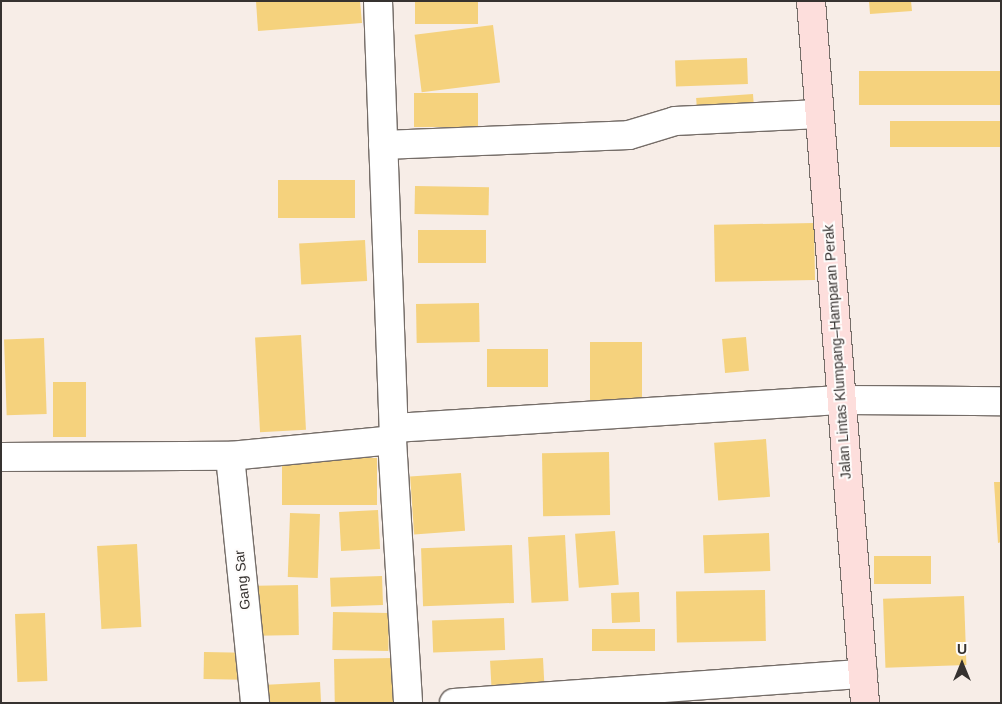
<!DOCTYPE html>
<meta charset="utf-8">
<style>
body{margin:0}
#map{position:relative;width:1002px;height:704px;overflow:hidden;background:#f7ede7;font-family:Arial,sans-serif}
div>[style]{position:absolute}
.building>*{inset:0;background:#f5d27d;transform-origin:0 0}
.roads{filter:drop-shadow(1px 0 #756d68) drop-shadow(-1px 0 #756d68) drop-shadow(0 1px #756d68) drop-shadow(0 -1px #756d68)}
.minor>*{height:28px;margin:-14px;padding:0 14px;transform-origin:14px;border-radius:14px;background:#fff}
.major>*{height:28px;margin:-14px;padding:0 14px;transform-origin:14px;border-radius:14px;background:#fddedc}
span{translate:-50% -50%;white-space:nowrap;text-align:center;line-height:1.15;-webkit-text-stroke:4px #fefcfb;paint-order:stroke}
.street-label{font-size:14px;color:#363230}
.frame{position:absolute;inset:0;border:2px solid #363230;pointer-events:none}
.north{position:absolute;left:937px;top:639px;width:50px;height:50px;-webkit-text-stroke:4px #fefcfb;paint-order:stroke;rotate:0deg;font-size:14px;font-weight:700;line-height:20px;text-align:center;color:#363230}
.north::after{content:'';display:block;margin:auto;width:18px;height:22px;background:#363230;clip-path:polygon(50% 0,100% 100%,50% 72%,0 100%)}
</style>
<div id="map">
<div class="building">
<div style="clip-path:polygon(256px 1px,360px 1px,362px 23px,258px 31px)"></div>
<div style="left:415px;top:1px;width:63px;height:23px"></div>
<div style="clip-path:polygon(869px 1px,911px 1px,912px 11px,870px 14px)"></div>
<div style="left:493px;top:25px;width:58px;height:79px;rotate:83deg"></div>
<div style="left:747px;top:58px;width:26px;height:72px;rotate:88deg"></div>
<div style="left:1001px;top:71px;width:34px;height:142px;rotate:90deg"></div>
<div style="left:478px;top:93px;width:34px;height:64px;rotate:90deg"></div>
<div style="left:753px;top:94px;width:14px;height:57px;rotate:86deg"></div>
<div style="left:1001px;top:121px;width:26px;height:111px;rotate:90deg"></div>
<div style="left:278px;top:180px;width:77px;height:38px"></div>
<div style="left:415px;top:186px;width:74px;height:28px;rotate:1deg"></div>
<div style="left:814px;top:223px;width:57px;height:100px;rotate:89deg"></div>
<div style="left:418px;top:230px;width:68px;height:33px"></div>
<div style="left:365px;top:240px;width:41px;height:66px;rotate:87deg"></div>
<div style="left:479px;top:303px;width:39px;height:63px;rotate:89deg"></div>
<div style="left:301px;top:335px;width:95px;height:46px;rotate:87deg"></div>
<div style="left:746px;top:337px;width:34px;height:24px;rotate:85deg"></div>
<div style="left:44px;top:338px;width:76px;height:40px;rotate:88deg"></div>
<div style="left:590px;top:342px;width:52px;height:58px"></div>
<div style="left:487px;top:349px;width:61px;height:38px"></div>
<div style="left:53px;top:382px;width:33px;height:55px"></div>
<div style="left:766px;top:439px;width:58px;height:52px;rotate:86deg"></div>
<div style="left:609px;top:452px;width:63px;height:67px;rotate:89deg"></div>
<div style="left:377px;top:458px;width:47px;height:95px;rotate:90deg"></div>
<div style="left:461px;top:473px;width:58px;height:51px;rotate:86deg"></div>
<div style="clip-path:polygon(994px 482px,1001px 482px,1001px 542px,998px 543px)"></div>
<div style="left:378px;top:510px;width:39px;height:39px;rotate:87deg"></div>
<div style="left:290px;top:513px;width:30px;height:64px;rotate:2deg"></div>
<div style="left:615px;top:531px;width:54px;height:40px;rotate:86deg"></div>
<div style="left:769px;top:533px;width:38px;height:66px;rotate:88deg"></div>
<div style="left:565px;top:535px;width:66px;height:37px;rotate:87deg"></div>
<div style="left:137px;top:544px;width:83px;height:40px;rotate:87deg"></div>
<div style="left:512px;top:545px;width:58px;height:91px;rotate:88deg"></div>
<div style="left:931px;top:556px;width:28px;height:57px;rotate:90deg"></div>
<div style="left:382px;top:576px;width:29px;height:52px;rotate:88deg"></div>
<div style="left:298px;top:585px;width:50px;height:41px;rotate:89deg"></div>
<div style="left:765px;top:590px;width:51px;height:89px;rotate:89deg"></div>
<div style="left:639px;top:592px;width:30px;height:28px;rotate:88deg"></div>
<div style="left:964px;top:596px;width:69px;height:81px;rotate:88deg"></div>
<div style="left:333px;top:612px;width:56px;height:38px;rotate:1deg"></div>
<div style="left:45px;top:613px;width:68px;height:30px;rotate:88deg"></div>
<div style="left:504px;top:618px;width:32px;height:72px;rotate:88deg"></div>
<div style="left:655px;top:629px;width:22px;height:63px;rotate:90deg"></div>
<div style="left:204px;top:652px;width:40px;height:27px;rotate:1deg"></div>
<div style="left:394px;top:658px;width:45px;height:60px;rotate:89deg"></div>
<div style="left:543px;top:658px;width:33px;height:53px;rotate:87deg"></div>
<div style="left:320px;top:682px;width:21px;height:53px;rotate:87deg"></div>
</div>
<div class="roads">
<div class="minor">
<div style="left:378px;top:1px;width:427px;rotate:87.9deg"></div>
<div style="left:383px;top:145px;width:246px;rotate:-2.3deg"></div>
<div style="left:629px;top:135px;width:48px;rotate:-16.9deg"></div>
<div style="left:675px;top:121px;width:144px;rotate:-2.8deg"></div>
<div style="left:392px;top:440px;width:263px;rotate:86.5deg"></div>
<div style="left:230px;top:456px;width:248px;rotate:84.2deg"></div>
<div style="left:1px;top:457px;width:229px;rotate:-0.3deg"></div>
<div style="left:230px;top:456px;width:163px;rotate:-5.6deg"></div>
<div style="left:392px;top:440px;width:12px;rotate:-81deg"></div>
<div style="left:394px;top:428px;width:446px;rotate:-3.6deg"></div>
<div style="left:839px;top:400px;width:162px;rotate:0.4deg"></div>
<div style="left:454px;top:703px;width:410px;rotate:-4.1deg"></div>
</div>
<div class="major">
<div style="left:811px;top:1px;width:704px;rotate:85.6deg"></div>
</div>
</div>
<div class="street-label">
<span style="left:837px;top:352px;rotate:-94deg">Jalan Lintas Klumpang–Hamparan Perak</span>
<span style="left:242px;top:580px;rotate:-96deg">Gang Sar</span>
</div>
<div class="frame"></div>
<div class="north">U</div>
</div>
